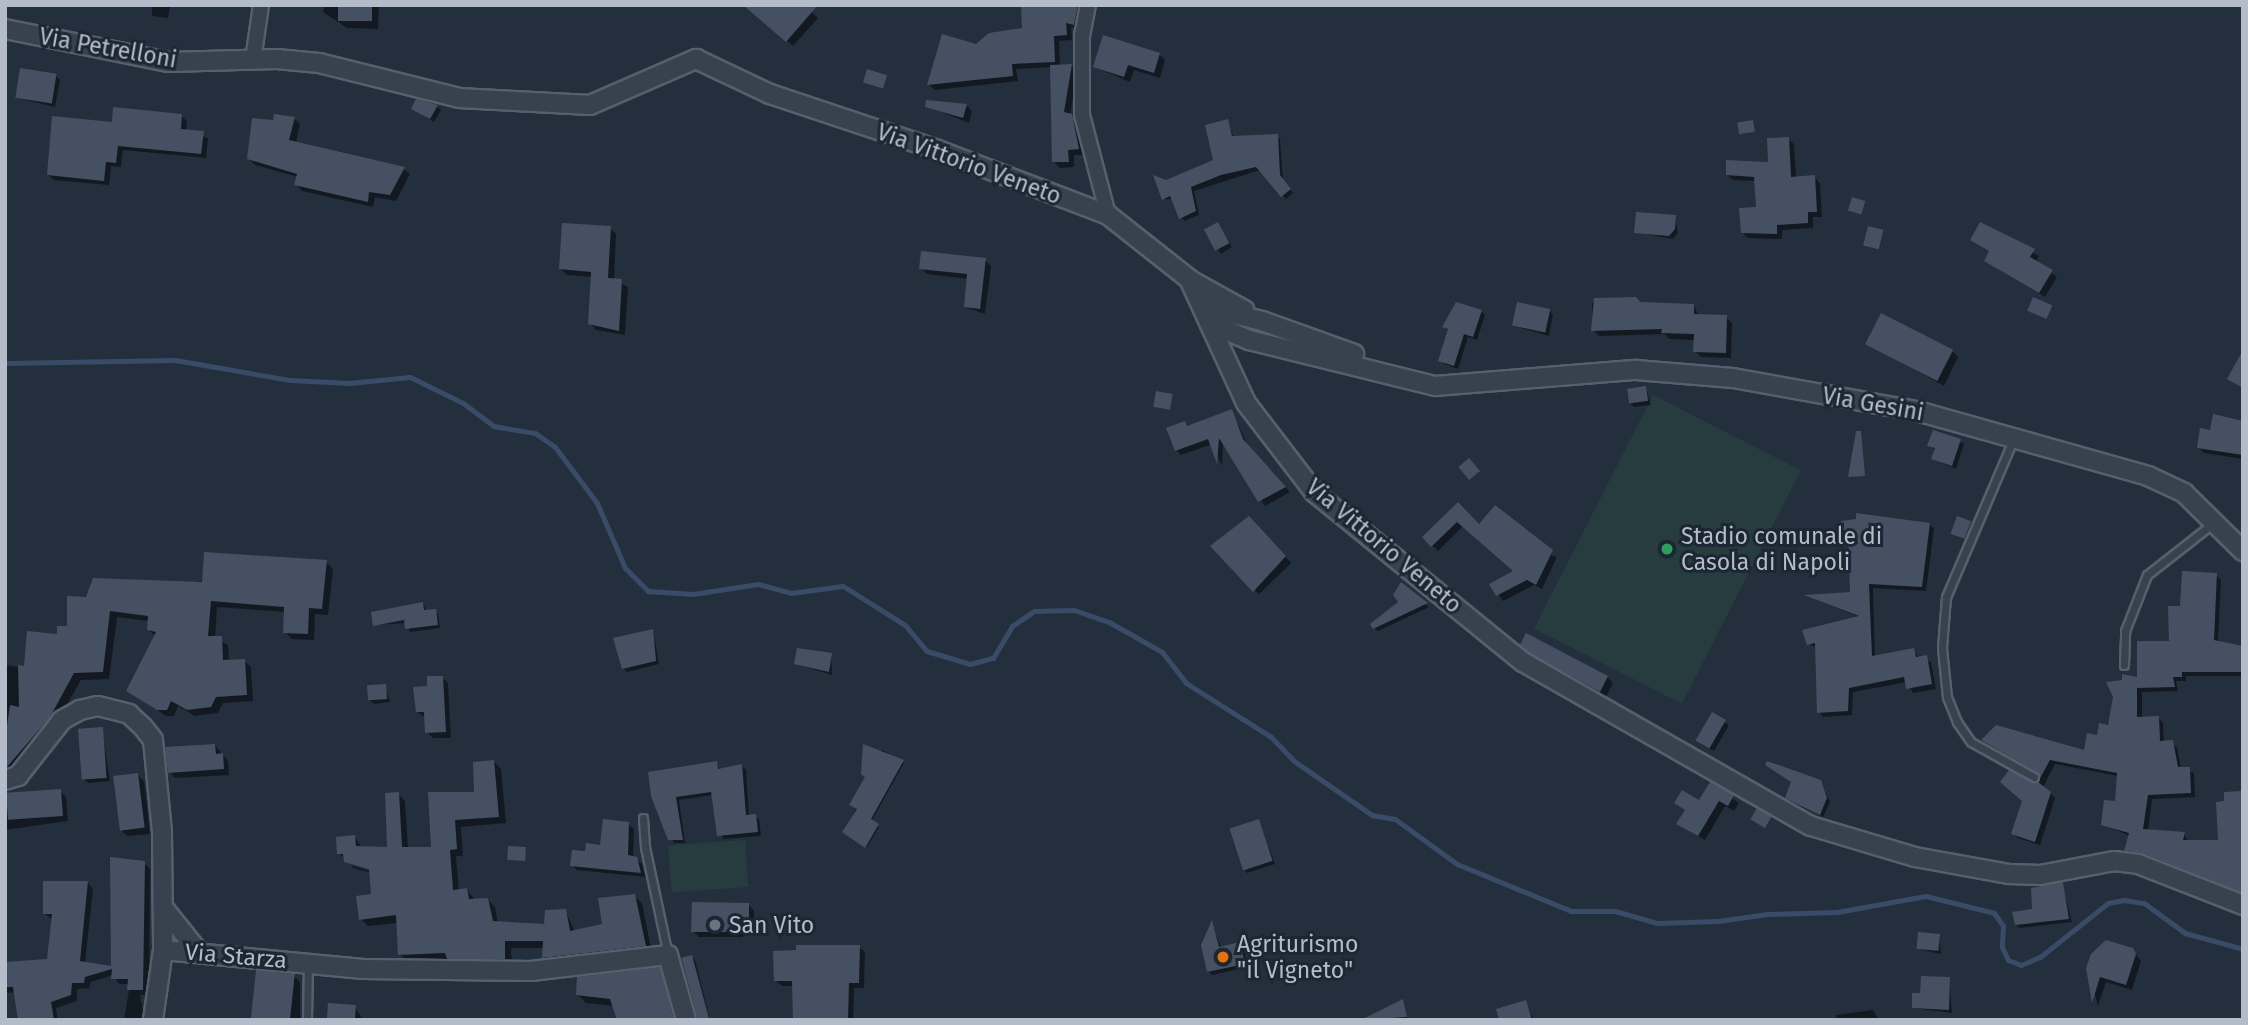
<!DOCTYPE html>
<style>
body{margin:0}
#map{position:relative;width:2248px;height:1025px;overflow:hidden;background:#242f3e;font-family:"Fira Sans",sans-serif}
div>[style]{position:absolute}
.green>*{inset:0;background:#263c3f;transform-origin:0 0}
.shadow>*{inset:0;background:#0007;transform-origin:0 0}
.stream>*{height:5px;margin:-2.5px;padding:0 2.5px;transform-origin:2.5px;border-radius:2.5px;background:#394c67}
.building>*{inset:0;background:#455162;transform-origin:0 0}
.roads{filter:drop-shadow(2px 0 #565f6c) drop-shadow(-2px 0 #565f6c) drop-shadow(0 2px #565f6c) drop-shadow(0 -2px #565f6c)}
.service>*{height:7px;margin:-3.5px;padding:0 3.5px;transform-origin:3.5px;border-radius:3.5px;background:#38414e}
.minor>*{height:14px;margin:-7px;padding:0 7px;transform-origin:7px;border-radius:7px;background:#38414e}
.tertiary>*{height:18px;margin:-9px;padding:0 9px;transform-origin:9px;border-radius:9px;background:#38414e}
.dots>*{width:19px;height:19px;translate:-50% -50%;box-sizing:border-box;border:4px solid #1d2633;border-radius:50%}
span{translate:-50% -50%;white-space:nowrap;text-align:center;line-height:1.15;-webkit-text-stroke:6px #1d2633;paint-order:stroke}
.street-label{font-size:23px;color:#b4bcc9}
.poi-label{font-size:23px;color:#b4bcc9}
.left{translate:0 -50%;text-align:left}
.frame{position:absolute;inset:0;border:7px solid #b4bcc9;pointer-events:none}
</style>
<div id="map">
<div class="green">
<div style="left:1653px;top:395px;width:166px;height:262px;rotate:27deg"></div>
<div style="left:745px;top:840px;width:47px;height:77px;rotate:86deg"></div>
</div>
<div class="shadow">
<div style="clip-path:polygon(152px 5px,170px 5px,168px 18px,152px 16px)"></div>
<div style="clip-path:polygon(324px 5px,379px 5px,378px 29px,347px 28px,323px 12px)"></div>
<div style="clip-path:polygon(745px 5px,804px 5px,818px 18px,793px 46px)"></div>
<div style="clip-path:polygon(1022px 5px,1087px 5px,1080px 29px,1071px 27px,1072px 40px,1059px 41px,1060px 66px,1072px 66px,1077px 72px,1070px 115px,1078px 122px,1084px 155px,1074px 155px,1074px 167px,1060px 168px,1054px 162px,1052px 67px,1016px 69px,1018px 81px,935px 90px,929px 85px,977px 46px,1024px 30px)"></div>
<div style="clip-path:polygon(1159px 54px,1165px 60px,1160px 78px,1134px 70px,1130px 82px,1095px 67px)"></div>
<div style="clip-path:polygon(56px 76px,60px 80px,55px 107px,17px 98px)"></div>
<div style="clip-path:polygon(966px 105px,972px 111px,969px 123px,926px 106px)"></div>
<div style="clip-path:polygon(437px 106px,441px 110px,434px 122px,413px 108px)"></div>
<div style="clip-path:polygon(181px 116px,187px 121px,186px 131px,208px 138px,206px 158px,123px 150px,121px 167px,111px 166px,109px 185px,54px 180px,48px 175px,114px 124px)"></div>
<div style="clip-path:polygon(294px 118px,300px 124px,296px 143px,404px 169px,410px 174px,396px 201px,375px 197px,373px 207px,302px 191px,296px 184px,298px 177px,255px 165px,249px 159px,274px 122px)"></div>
<div style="clip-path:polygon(1227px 121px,1234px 138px,1280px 139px,1283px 180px,1293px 193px,1286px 199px,1260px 170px,1194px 191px,1199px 215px,1184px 221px,1173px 199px,1164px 199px,1166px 182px,1215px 161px)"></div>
<div style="clip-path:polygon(1788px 139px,1794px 144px,1796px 178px,1814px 177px,1820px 183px,1822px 217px,1813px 217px,1813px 228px,1782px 230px,1782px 239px,1748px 238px,1742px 232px,1758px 208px,1756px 181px,1733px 180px,1727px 175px,1770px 164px)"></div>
<div style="clip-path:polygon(1675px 217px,1678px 233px,1673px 239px,1635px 232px)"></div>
<div style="left:1218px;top:224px;width:27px;height:13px;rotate:59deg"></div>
<div style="clip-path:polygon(1981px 224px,2039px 256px,2035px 262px,2057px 277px,2045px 297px,1986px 261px,1991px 253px,1972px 240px)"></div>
<div style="clip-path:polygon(610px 228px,616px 234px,614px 280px,628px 287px,625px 335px,596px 330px,590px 323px,593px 277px,567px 275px,561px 269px)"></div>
<div style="clip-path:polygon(985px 260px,991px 266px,985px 314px,965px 307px,969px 279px,927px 274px,921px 268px)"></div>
<div style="clip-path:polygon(1636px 299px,1641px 304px,1694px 306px,1699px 316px,1726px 317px,1732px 323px,1731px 358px,1701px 357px,1695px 351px,1695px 340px,1669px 339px,1665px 334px,1599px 336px,1593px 330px,1592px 303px)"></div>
<div style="clip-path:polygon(1549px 310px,1553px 314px,1549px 336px,1515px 326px)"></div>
<div style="clip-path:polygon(1481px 311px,1485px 315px,1477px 340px,1468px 337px,1458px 369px,1444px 364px,1440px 360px,1448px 330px,1444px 327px)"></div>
<div style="clip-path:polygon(1868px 343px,1952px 351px,1958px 357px,1944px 386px)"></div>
<div style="clip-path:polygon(1646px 388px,1651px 405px,1634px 407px,1630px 403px)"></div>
<div style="clip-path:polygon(1232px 411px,1248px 446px,1290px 492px,1265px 506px,1223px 442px,1222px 466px,1212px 444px,1181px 455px,1176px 450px,1185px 423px,1189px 427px)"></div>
<div style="clip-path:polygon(2243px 422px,2243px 459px,2204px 453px,2199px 448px,2211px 432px)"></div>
<div style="clip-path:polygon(1934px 432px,1964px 444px,1956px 469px,1933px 459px,1936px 450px,1929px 445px)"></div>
<div style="clip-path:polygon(1458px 505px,1479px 527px,1557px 557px,1542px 589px,1534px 585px,1503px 601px,1492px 585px,1516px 572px,1463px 526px,1438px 551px,1424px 537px)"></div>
<div style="left:1249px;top:519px;width:61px;height:45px;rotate:46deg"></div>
<div style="clip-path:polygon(1970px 523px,1965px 540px,1952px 534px)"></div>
<div style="clip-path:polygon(1929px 524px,1934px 529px,1926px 591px,1873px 588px,1875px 657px,1914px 650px,1919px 658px,1931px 662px,1936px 689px,1913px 693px,1907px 682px,1853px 692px,1852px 715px,1823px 717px,1819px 712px,1817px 648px,1809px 644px,1859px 617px,1808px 596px,1852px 594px,1850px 538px,1845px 533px)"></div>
<div style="clip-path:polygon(326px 562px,333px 569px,328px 615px,315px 614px,314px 640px,292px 639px,285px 632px,285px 612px,217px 607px,215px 638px,228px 645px,229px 661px,244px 661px,251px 667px,253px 701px,223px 703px,218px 713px,195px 716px,178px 706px,174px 716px,166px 716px,128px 690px,156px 637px,148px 629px,149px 621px,117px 617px,109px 679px,81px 680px,56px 724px,18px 773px,5px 775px,5px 665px,26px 668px,69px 628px,87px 599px)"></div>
<div style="clip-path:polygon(2216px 575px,2221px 580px,2218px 642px,2243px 648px,2243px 676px,2186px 676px,2186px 681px,2176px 681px,2178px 691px,2142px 692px,2142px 719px,2159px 718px,2163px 723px,2164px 742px,2177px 747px,2181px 769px,2194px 773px,2195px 797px,2152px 799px,2148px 831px,2184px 834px,2188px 841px,2220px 841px,2226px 803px,2241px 793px,2243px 898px,2179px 869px,2131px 855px,2126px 850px,2130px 836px,2103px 824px,2116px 803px,2118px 776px,2055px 764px,2043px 787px,2055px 798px,2040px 845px,2018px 838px,2013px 833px,2041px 776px,1984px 740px,2086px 752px,2171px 642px,2182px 607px)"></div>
<div style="clip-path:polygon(1402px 584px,1429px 607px,1378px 631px,1374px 628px,1400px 602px)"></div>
<div style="clip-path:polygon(423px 603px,427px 612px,438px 614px,440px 628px,410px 632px,406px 623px,375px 625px)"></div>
<div style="clip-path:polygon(653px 631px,659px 664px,627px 672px,623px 668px)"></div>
<div style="clip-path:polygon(1528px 650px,1607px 677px,1613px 683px,1606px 697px)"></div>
<div style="clip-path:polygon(831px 655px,832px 675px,796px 664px)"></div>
<div style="clip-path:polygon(442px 677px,448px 683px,451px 738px,433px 738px,427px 732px,426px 718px,417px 712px,429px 687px)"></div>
<div style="clip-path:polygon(385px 686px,390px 702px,374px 704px,370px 700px)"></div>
<div style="clip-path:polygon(1712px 715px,1729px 725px,1714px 751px,1701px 744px)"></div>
<div style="clip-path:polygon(102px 729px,110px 781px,88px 783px,84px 779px)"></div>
<div style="clip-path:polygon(215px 745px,228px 761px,229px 775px,175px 778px,169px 772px)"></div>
<div style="clip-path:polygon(882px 750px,904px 763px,871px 822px,879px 827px,867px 847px,845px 833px)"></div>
<div style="clip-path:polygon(evenodd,494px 762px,501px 769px,506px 823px,461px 827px,463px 856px,456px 856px,459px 891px,467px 890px,475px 900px,488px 900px,495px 907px,498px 924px,546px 926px,565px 910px,575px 932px,604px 925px,634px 896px,642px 903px,652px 953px,551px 965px,544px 958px,544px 948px,511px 948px,512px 966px,456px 965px,450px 959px,407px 961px,400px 954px,398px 923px,368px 926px,361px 919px,372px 895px,371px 873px,353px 868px,339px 853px,355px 837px,362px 848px,389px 848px,398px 794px,405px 801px,408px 848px,433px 849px,430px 794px,476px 793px,494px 762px,350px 862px,378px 869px,377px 873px,350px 865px,350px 862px)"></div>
<div style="clip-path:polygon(716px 763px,720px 770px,742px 766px,746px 770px,749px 816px,759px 819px,761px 836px,723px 839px,713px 795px,679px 800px,685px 843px,674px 843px,653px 796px)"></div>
<div style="clip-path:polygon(138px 775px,144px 781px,150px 834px,127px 836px,121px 830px)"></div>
<div style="clip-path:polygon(1820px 781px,1830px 802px,1823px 817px,1787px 798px,1792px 783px)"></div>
<div style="clip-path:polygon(1711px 784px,1739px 803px,1734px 811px,1725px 806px,1705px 840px,1678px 824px,1686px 811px,1676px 803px,1700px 802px)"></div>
<div style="clip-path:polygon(60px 791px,66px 797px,68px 821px,5px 830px,5px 798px)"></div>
<div style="clip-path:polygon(1259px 821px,1275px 864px,1247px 873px,1244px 869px)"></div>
<div style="clip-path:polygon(628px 824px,634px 829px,633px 858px,642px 864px,645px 877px,577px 870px,572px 865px)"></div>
<div style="clip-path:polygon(144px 863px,150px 869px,149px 995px,140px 995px,145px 1020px,124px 1020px,130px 984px,119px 984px,113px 975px,91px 982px,89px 988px,77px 989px,77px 1001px,56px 1008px,58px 1020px,20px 1020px,16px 992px,5px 993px,5px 963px,48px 961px,53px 920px,45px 914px,88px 883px,93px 889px,85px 963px,113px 968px)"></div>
<div style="clip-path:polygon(2062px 884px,2072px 922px,2020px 928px,2016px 925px)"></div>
<div style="clip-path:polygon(748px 904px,754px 911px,754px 923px,743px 923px,743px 937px,699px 937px,693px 931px)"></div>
<div style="clip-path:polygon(1212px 923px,1221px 948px,1239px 944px,1243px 947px,1248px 967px,1212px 975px,1208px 971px)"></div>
<div style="clip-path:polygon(1939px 936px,1941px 954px,1918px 949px)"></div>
<div style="clip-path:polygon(859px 947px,865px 952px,864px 988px,854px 988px,853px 1020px,794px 1020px,793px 986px,782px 986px,776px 981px)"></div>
<div style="clip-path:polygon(2132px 949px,2141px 961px,2132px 990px,2106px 982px,2098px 1006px,2088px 968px)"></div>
<div style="clip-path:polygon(692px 957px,695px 960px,710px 1020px,699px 1019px)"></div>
<div style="clip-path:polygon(659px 969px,667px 977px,680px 1020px,619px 1020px,614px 1006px,586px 1003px,578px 995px)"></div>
<div style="clip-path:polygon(294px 976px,300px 982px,300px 1020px,257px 1020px)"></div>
<div style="clip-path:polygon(1949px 979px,1952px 1013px,1914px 1008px,1922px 995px)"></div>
<div style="clip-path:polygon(1404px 1002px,1407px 1018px,1386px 1020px,1382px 1012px)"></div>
<div style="clip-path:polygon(1525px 1002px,1534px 1020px,1502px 1020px)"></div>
<div style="clip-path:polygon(355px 1007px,363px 1020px,329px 1020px)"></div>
<div style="clip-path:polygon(1873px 1010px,1879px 1020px,1837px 1020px,1836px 1015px)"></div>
</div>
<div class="stream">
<div style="left:5px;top:363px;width:170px;rotate:-1deg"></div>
<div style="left:175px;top:360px;width:117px;rotate:9.9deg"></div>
<div style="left:290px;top:380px;width:59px;rotate:2.9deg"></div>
<div style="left:349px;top:383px;width:61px;rotate:-5.6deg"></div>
<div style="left:410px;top:377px;width:59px;rotate:26.1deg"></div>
<div style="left:463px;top:403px;width:38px;rotate:37deg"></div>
<div style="left:493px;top:426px;width:43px;rotate:9.5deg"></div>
<div style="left:535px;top:433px;width:24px;rotate:35deg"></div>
<div style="left:555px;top:447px;width:70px;rotate:53.1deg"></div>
<div style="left:597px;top:503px;width:71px;rotate:66.7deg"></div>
<div style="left:625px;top:568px;width:33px;rotate:45deg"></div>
<div style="left:648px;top:591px;width:45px;rotate:3.8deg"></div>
<div style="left:693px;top:594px;width:66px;rotate:-8.7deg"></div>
<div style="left:758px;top:584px;width:34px;rotate:15deg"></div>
<div style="left:791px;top:593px;width:52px;rotate:-7.7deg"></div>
<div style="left:843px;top:586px;width:73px;rotate:32.2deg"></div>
<div style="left:905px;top:625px;width:34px;rotate:50deg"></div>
<div style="left:927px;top:651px;width:45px;rotate:16.8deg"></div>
<div style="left:970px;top:664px;width:24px;rotate:-15deg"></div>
<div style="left:993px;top:658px;width:37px;rotate:-59deg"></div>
<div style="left:1012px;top:626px;width:27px;rotate:-34deg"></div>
<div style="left:1034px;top:611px;width:40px;rotate:-1.4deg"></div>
<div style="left:1074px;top:610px;width:37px;rotate:19deg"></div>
<div style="left:1109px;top:622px;width:61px;rotate:29.5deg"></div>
<div style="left:1162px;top:652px;width:39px;rotate:52deg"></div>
<div style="left:1186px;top:683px;width:101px;rotate:32.4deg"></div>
<div style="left:1271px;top:737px;width:33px;rotate:46deg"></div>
<div style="left:1294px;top:761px;width:95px;rotate:34.7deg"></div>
<div style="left:1372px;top:815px;width:23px;rotate:10deg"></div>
<div style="left:1395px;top:819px;width:77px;rotate:36deg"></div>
<div style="left:1457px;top:864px;width:123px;rotate:22.4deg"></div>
<div style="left:1571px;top:911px;width:44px"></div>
<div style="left:1615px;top:911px;width:44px;rotate:15.9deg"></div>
<div style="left:1657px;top:923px;width:61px;rotate:-1.9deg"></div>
<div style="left:1718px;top:921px;width:50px;rotate:-8deg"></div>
<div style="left:1768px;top:914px;width:69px;rotate:-1.7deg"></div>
<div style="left:1837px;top:912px;width:90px;rotate:-10.2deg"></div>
<div style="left:1926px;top:896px;width:70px;rotate:14deg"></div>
<div style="left:1994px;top:913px;width:16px;rotate:55deg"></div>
<div style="left:2003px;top:926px;width:21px;rotate:93deg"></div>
<div style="left:2002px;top:947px;width:14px;rotate:65deg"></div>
<div style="left:2008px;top:960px;width:14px;rotate:21deg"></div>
<div style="left:2021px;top:965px;width:21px;rotate:-23deg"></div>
<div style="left:2040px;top:957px;width:87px;rotate:-38.5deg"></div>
<div style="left:2108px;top:903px;width:16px;rotate:-11deg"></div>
<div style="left:2124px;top:900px;width:20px;rotate:9deg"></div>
<div style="left:2144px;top:903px;width:51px;rotate:36.2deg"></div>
<div style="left:2185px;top:933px;width:60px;rotate:15.4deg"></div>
</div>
<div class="building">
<div style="left:338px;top:5px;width:34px;height:16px"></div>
<div style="clip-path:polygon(743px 5px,818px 5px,786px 42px)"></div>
<div style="clip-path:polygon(1021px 5px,1078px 5px,1074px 25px,1066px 23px,1067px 35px,1054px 36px,1055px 62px,1012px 64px,1013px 76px,927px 85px,942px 34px,976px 44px,989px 33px,1022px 28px)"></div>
<div style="clip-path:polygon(1103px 35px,1160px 53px,1154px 73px,1128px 65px,1124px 77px,1093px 67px)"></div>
<div style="clip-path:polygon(1072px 64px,1064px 112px,1072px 114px,1079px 149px,1068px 150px,1069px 162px,1052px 162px,1050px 65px)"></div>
<div style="left:20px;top:68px;width:37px;height:30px;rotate:9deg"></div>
<div style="left:867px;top:69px;width:21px;height:14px;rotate:17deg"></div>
<div style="clip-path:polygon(416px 99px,438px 105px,430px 119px,411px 109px)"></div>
<div style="clip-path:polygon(926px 100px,967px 104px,963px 118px,925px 107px)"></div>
<div style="clip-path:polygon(113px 107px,182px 114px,181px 129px,204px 131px,201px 154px,118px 146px,116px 163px,106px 162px,104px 181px,47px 175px,52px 116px,112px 122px)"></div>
<div style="clip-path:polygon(274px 114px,295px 117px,289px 140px,405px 167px,390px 195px,369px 192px,368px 202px,294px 185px,297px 174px,247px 159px,252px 118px,273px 120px)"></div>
<div style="clip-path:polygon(1228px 119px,1232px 136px,1278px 134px,1280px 175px,1291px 189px,1281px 197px,1256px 167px,1221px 175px,1191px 187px,1196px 211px,1179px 219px,1170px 196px,1162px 200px,1153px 175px,1166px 180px,1213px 160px,1205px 125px)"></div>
<div style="left:1753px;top:120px;width:12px;height:16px;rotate:81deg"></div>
<div style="clip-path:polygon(1789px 137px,1791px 177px,1815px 175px,1817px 212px,1808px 212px,1808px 223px,1777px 225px,1777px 234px,1741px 233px,1739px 208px,1756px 207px,1754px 177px,1726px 175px,1726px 160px,1768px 162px,1767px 138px)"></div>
<div style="left:1852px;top:197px;width:14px;height:14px;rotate:17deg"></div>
<div style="clip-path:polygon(1636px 212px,1676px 215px,1675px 229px,1669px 236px,1634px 233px)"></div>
<div style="left:1218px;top:222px;width:24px;height:16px;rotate:62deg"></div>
<div style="clip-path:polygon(1980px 222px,2035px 249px,2030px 257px,2053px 270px,2039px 293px,1984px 261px,1989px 251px,1970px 240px)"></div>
<div style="clip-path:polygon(562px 223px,611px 226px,608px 278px,622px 279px,619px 331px,588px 324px,591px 272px,559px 269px)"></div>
<div style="left:1868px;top:226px;width:16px;height:20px;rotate:14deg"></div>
<div style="clip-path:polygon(921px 251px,986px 258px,980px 309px,964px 307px,967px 274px,919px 269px)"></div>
<div style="clip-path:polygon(1636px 297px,1640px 302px,1694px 304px,1694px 314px,1727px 315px,1726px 353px,1693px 352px,1694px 334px,1661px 333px,1662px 329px,1591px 331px,1594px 298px)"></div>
<div style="left:2033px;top:297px;width:21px;height:15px;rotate:23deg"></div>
<div style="clip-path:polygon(1456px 302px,1482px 310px,1473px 337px,1464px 334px,1454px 366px,1438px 361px,1448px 329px,1442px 327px)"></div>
<div style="left:1517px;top:302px;width:34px;height:24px;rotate:12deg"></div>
<div style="left:1881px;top:313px;width:81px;height:35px;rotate:27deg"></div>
<div style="clip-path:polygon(2243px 350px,2243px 388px,2227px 379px)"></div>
<div style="left:1646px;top:386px;width:15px;height:19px;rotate:82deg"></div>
<div style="left:1156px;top:391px;width:17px;height:16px;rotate:10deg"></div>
<div style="clip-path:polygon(1232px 409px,1243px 439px,1286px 487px,1258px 502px,1219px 438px,1217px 464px,1208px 439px,1175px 451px,1166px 428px,1185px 421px,1187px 426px)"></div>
<div style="clip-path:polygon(2213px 414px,2243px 421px,2243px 455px,2197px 448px,2200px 428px,2210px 430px)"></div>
<div style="clip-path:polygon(1933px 430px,1961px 439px,1952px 466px,1931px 459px,1935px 448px,1927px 446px)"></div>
<div style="clip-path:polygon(1856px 431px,1861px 431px,1865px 476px,1848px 477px)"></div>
<div style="left:1469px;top:458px;width:17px;height:14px;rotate:50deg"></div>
<div style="clip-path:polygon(1458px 502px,1479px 524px,1495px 505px,1553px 550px,1536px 585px,1527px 580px,1496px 596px,1489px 584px,1513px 571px,1457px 522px,1431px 547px,1422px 537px)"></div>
<div style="clip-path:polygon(1856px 513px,1930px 523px,1922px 587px,1869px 584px,1872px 656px,1914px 648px,1916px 657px,1927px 655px,1932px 684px,1906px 689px,1904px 677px,1849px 688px,1848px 711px,1817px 713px,1815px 643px,1807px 645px,1802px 630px,1859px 616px,1804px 595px,1850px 592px,1848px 534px,1844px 534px,1841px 521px,1856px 519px)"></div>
<div style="clip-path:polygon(1249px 516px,1286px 556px,1253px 592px,1210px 546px)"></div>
<div style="left:1957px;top:516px;width:15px;height:19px;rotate:20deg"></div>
<div style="clip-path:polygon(204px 552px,327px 560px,322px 609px,309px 608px,308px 634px,283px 633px,284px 607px,211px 601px,208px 636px,222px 636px,223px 660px,245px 659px,247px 695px,216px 697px,211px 707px,187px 710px,171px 701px,167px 710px,157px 710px,126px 691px,156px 632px,147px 630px,148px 616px,110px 611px,103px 672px,74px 673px,50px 717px,7px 767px,5px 740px,10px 705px,19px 707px,18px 665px,24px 666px,27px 631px,57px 634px,57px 626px,67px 626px,67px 596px,86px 597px,93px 578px,202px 582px)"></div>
<div style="clip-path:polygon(2182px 571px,2217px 573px,2214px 640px,2243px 646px,2243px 672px,2182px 672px,2182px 677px,2173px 677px,2175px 687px,2137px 688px,2137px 717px,2159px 716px,2160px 741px,2173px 740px,2178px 767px,2190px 767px,2191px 793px,2148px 795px,2143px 829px,2185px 832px,2183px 840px,2218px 840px,2216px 802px,2224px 801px,2224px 792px,2242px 791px,2243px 893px,2142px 853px,2124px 851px,2129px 833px,2101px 825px,2104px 800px,2115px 801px,2117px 773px,2050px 760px,2038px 782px,2051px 792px,2035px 842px,2011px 834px,2022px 801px,2000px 782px,2009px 770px,2033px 783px,2040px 774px,1981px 740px,1996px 725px,2084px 750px,2087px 733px,2097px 735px,2099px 723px,2108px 725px,2113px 697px,2106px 682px,2122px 680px,2122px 674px,2137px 677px,2137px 641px,2169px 641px,2168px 606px,2180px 606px)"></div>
<div style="clip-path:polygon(1401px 582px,1428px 603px,1373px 629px,1370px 624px,1398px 602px,1393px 595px)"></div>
<div style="clip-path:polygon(423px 602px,424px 610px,436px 609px,438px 625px,405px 629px,404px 620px,373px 626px,371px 612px)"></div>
<div style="clip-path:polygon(653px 629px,656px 661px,622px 669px,613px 638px)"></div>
<div style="clip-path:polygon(1526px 633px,1608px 676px,1600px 692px,1529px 653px,1520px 645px)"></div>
<div style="clip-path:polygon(797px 648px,832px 653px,829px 672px,794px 664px)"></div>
<div style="clip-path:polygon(427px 676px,443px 676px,446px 732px,425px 733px,424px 712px,416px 712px,413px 687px,427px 686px)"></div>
<div style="left:386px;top:684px;width:15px;height:19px;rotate:86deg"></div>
<div style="left:1712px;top:712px;width:16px;height:33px;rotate:30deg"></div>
<div style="left:103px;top:727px;width:51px;height:25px;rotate:86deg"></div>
<div style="clip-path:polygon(215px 744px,216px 754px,223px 753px,224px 769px,168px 773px,165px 747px)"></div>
<div style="clip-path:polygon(863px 744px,904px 760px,871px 819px,879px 824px,865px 848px,842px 832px,857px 809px,849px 805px,865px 777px,861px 774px)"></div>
<div style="clip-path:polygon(494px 760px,499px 817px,455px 820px,457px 849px,450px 850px,453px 890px,467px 888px,469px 899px,488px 898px,493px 921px,544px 924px,545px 910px,566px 909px,570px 931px,602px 924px,598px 898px,635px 894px,646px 946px,542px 958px,543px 941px,505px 941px,505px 959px,447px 959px,445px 953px,398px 955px,396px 915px,359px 920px,356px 896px,371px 894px,369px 869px,344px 862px,343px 854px,337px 854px,336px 837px,355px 835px,356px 846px,387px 847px,385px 793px,399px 792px,402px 847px,431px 847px,428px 792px,474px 792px,473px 762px)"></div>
<div style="clip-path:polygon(717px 761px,718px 769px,742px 764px,746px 815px,756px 814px,758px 832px,717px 836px,711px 792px,676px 797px,683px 840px,668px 840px,651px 796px,648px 772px)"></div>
<div style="clip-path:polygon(1767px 761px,1821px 780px,1827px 798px,1820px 815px,1785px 798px,1791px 782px,1765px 765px)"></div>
<div style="left:138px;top:773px;width:55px;height:25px;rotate:83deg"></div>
<div style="clip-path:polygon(1710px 782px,1734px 795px,1728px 806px,1719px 801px,1698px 836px,1676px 824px,1685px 810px,1674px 803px,1682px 790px,1699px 800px)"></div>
<div style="left:61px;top:789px;width:27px;height:55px;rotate:86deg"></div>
<div style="left:1757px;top:808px;width:17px;height:13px;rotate:31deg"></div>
<div style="clip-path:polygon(603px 819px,629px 822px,628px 855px,637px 857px,641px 873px,570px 866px,572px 850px,585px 851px,586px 843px,600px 845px)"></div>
<div style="left:1259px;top:819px;width:44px;height:31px;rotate:72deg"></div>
<div style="left:508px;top:846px;width:18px;height:14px;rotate:3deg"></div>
<div style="clip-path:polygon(110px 857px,145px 861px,143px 990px,127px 990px,128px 979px,111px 979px,112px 969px,85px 977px,84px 983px,72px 983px,71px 995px,51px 1002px,54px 1020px,18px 1020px,13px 987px,5px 987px,5px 962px,47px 959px,52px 914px,43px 914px,43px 881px,88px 881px,80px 961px,111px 966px)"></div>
<div style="clip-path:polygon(2063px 882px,2069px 919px,2015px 925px,2012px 912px,2032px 909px,2031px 888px)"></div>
<div style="clip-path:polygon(692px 902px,749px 903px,749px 918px,738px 918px,738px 932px,691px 932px)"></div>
<div style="clip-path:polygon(1212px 920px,1219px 947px,1240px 942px,1245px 964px,1207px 972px,1201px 945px)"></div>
<div style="left:1918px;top:932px;width:22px;height:17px;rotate:5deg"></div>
<div style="clip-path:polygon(2106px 940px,2133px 948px,2136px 954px,2126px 985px,2100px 977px,2092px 1003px,2086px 968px,2091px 954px)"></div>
<div style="clip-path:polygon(796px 945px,860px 945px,859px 983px,849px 983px,848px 1020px,793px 1020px,792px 981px,774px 981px,773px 951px,796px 950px)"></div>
<div style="left:692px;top:955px;width:67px;height:11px;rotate:75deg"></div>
<div style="clip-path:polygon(660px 967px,674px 1020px,617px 1020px,610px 999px,576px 995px,577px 977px)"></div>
<div style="left:256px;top:970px;width:39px;height:50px;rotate:6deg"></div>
<div style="clip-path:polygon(1921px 976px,1950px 977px,1949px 1010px,1912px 1008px,1912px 993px,1920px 993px)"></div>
<div style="clip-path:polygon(1403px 999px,1407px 1017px,1361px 1020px)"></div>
<div style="clip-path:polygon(1526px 1000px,1532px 1020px,1499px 1020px,1496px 1009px)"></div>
<div style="left:328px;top:1003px;width:28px;height:17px;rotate:4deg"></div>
</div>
<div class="roads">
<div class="service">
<div style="left:2013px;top:440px;width:171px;rotate:113.1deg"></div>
<div style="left:1946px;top:597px;width:51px;rotate:94.5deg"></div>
<div style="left:1942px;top:648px;width:49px;rotate:84.2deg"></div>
<div style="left:1947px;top:697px;width:27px;rotate:68deg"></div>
<div style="left:1957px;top:722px;width:24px;rotate:55deg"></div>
<div style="left:1971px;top:742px;width:72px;rotate:29.1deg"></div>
<div style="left:2124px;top:665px;width:34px;rotate:-88deg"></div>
<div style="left:2125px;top:631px;width:60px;rotate:-68.6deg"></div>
<div style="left:2147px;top:575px;width:83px;rotate:-38.1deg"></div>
<div style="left:643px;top:818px;width:29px;rotate:86deg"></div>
<div style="left:645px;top:847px;width:110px;rotate:78deg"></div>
<div style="left:307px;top:1020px;width:56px;rotate:-89deg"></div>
</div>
<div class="minor">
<div style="left:1088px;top:5px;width:31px;rotate:101deg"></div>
<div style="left:1082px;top:35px;width:80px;rotate:90deg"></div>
<div style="left:1082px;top:115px;width:103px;rotate:75.4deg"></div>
<div style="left:253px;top:60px;width:56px;rotate:-81.7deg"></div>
</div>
<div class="tertiary">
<div style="left:5px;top:29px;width:166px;rotate:11.4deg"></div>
<div style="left:168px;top:62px;width:109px;rotate:-1.6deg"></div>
<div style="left:277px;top:59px;width:42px;rotate:5.4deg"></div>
<div style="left:319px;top:63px;width:144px;rotate:14deg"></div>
<div style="left:459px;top:98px;width:131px;rotate:3.1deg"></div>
<div style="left:590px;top:105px;width:116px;rotate:-23.5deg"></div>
<div style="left:696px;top:59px;width:82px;rotate:25.3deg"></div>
<div style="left:770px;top:94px;width:177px;rotate:18.4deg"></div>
<div style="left:938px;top:150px;width:182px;rotate:20.9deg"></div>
<div style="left:1108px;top:215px;width:103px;rotate:38.3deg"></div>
<div style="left:1189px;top:279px;width:136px;rotate:65.3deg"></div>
<div style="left:1246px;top:403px;width:113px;rotate:52.5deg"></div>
<div style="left:1315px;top:493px;width:268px;rotate:39.1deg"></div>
<div style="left:1523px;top:662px;width:331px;rotate:29.7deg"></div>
<div style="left:1811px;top:826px;width:109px;rotate:16.6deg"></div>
<div style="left:1915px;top:857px;width:96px;rotate:10.3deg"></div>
<div style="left:2009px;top:874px;width:31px;rotate:2deg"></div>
<div style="left:2040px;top:875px;width:75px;rotate:-10.7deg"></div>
<div style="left:2114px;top:861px;width:24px;rotate:7deg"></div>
<div style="left:2138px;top:864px;width:113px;rotate:21.3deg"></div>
<div style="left:1192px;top:281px;width:60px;rotate:29.1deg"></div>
<div style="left:1204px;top:307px;width:60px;rotate:13.6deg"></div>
<div style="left:1262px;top:321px;width:98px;rotate:19.7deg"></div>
<div style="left:1210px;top:323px;width:43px;rotate:23.6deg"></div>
<div style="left:1249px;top:340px;width:192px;rotate:13.9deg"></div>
<div style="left:1435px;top:386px;width:202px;rotate:-4.6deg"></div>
<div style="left:1636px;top:370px;width:97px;rotate:4.7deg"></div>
<div style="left:1733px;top:378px;width:187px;rotate:10.2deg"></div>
<div style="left:1917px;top:411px;width:240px;rotate:15.7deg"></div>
<div style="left:2148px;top:476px;width:40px;rotate:25deg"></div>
<div style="left:2184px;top:493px;width:83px;rotate:44.5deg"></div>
<div style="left:5px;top:780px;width:14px;rotate:-17deg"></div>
<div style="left:18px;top:776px;width:71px;rotate:-51.8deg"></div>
<div style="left:62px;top:720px;width:21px;rotate:-29deg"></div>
<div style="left:80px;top:710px;width:18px;rotate:-13deg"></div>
<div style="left:98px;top:706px;width:32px;rotate:14deg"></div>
<div style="left:129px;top:714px;width:19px;rotate:43deg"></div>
<div style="left:143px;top:727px;width:16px;rotate:52deg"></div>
<div style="left:153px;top:740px;width:91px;rotate:84.4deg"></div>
<div style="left:162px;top:831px;width:119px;rotate:89.5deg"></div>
<div style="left:163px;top:950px;width:201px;rotate:5.4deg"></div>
<div style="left:363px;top:969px;width:168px;rotate:0.7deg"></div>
<div style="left:531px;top:971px;width:138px;rotate:-6.7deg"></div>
<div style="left:668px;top:955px;width:67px;rotate:74.5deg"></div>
<div style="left:165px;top:910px;width:53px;rotate:51.2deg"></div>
<div style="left:153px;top:1020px;width:71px;rotate:-81.9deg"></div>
</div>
</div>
<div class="dots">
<div style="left:1667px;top:549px;background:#2e9e5b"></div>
<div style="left:715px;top:925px;background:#6b7280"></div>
<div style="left:1223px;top:957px;background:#e8710a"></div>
</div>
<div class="street-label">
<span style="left:108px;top:48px;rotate:10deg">Via Petrelloni</span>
<span style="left:969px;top:164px;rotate:20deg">Via Vittorio Veneto</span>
<span style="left:1873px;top:404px;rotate:10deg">Via Gesini</span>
<span style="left:1384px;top:546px;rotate:40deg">Via Vittorio Veneto</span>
<span style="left:236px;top:956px;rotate:5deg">Via Starza</span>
</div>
<div class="poi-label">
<span class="left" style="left:1681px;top:549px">Stadio comunale di<br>Casola di Napoli</span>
<span class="left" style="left:729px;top:925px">San Vito</span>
<span class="left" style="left:1237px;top:957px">Agriturismo<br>"il Vigneto"</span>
</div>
<div class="frame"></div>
</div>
